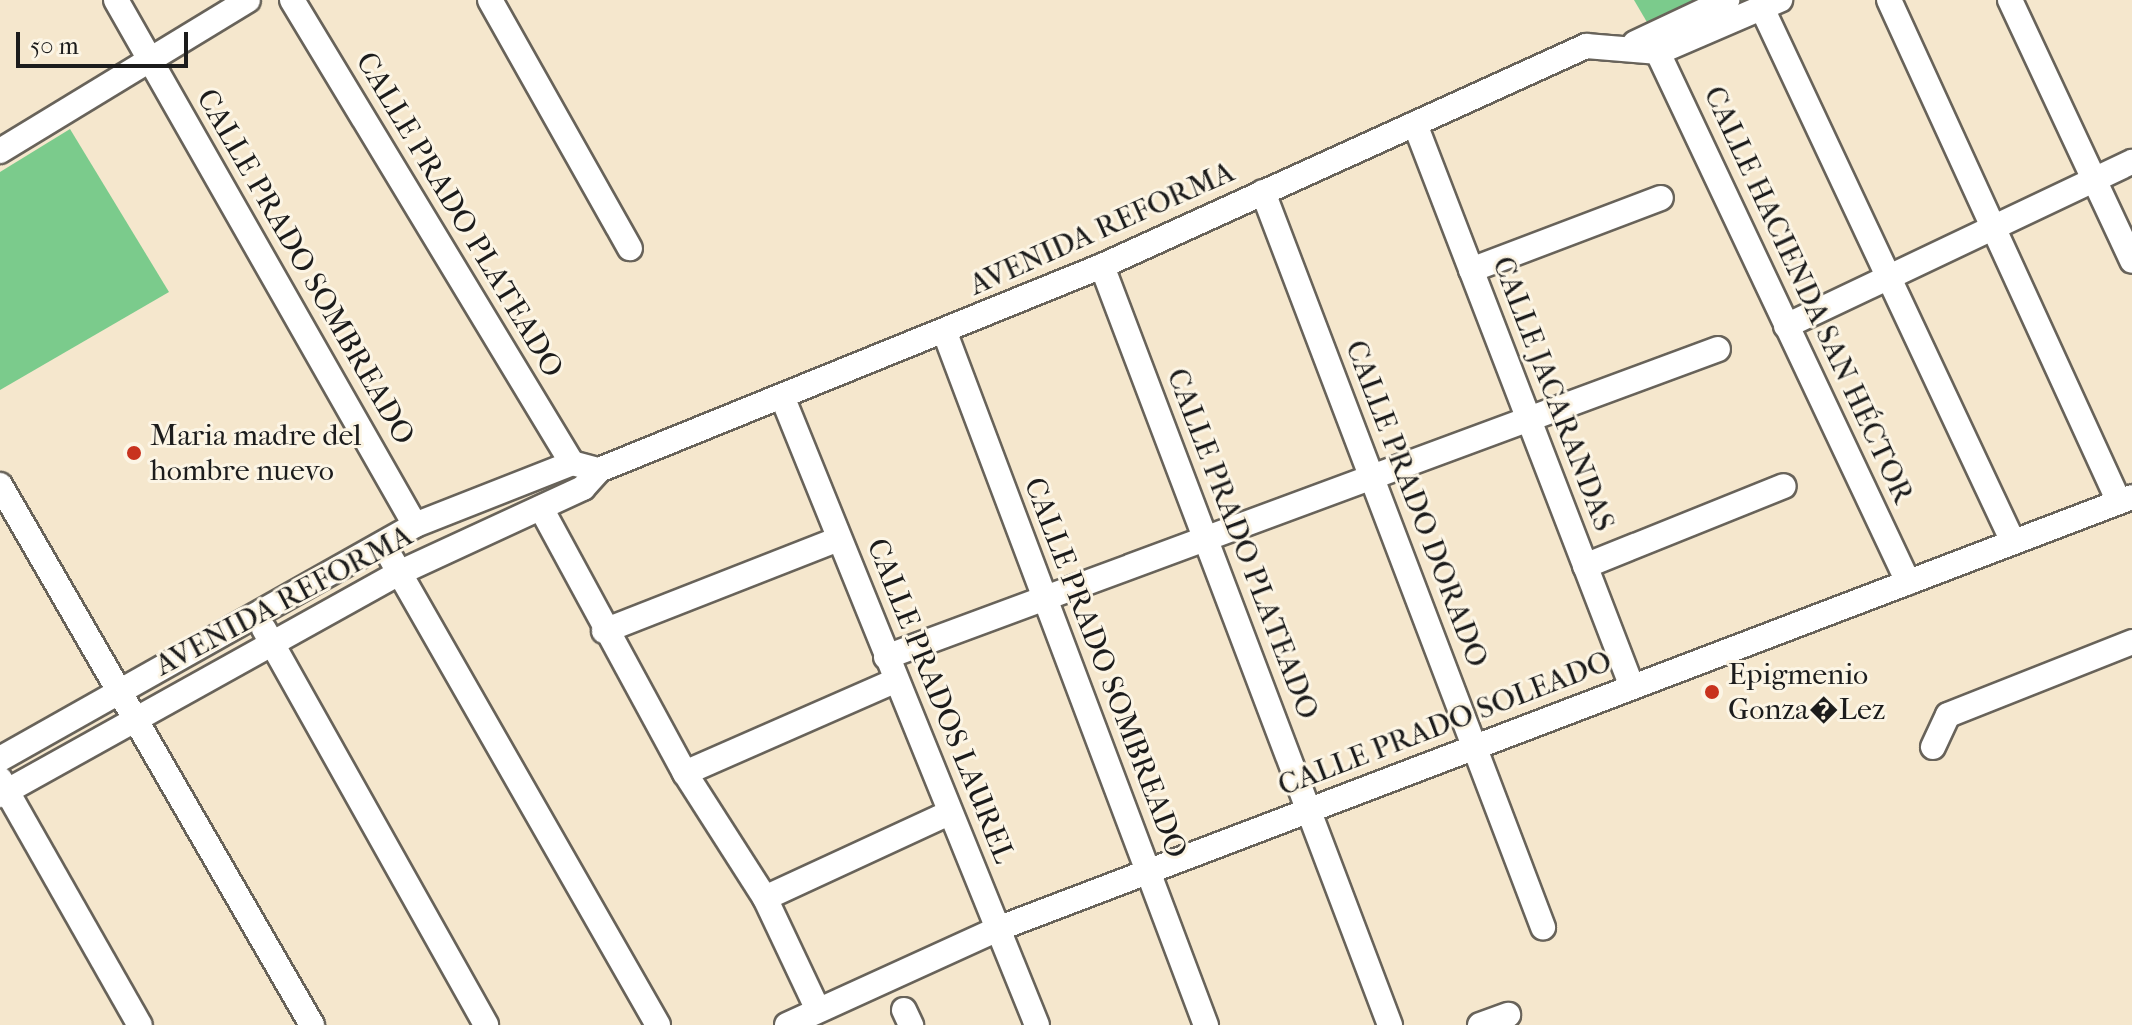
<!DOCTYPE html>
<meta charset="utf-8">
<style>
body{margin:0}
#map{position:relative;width:2132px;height:1025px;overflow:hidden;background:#f5e7cd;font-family:"IM FELL French Canon",serif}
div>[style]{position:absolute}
.green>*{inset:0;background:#7bcb8c}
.roads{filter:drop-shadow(2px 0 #68635a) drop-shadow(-2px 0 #68635a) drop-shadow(0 2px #68635a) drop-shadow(0 -2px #68635a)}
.minor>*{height:24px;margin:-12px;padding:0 12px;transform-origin:12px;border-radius:12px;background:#fff}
.dots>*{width:22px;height:22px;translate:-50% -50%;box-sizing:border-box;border:4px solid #fcf5e5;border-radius:50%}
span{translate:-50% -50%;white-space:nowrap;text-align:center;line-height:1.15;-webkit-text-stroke:6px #fcf5e5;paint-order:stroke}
.street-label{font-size:30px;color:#1c1c1c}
.poi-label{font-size:30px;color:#1c1c1c}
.left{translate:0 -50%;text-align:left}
.scale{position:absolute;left:16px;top:32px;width:172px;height:36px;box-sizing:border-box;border:4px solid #1c1c1c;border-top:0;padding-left:10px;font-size:24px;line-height:28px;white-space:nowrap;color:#1c1c1c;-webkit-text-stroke:6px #fcf5e5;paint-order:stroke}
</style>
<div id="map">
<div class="green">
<div style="clip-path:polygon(1634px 0,1745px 0,1658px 41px)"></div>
<div style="clip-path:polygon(70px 129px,169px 292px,0 390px,0 172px)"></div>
</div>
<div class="roads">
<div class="minor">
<div style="left:116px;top:0;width:604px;rotate:60.34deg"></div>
<div style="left:292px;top:0;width:541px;rotate:58.84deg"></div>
<div style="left:490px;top:0;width:285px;rotate:60.6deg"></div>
<div style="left:1889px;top:0;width:552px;rotate:65.38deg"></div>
<div style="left:2010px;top:0;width:288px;rotate:64.9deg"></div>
<div style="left:1762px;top:8px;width:590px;rotate:64.82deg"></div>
<div style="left:1651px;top:38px;width:602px;rotate:64.71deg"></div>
<div style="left:1635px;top:43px;width:102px;rotate:-25.1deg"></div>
<div style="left:1415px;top:124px;width:603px;rotate:68.92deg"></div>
<div style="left:0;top:151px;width:290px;rotate:-31.3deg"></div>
<div style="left:1263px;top:192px;width:787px;rotate:69.15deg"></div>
<div style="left:1102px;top:266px;width:812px;rotate:69.22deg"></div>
<div style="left:1471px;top:270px;width:203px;rotate:-20.8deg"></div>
<div style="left:1786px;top:326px;width:383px;rotate:-25.4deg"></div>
<div style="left:945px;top:333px;width:740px;rotate:69.34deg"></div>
<div style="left:784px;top:401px;width:673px;rotate:67.93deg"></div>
<div style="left:0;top:485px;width:624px;rotate:59.98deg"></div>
<div style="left:541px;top:508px;width:302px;rotate:61.5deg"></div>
<div style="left:685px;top:773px;width:148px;rotate:57.4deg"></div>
<div style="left:765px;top:898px;width:124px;rotate:64.7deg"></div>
<div style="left:391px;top:558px;width:538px;rotate:60.24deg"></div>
<div style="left:1585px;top:566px;width:214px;rotate:-21.9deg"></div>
<div style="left:264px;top:629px;width:454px;rotate:60.7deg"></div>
<div style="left:604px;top:631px;width:252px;rotate:-21.4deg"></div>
<div style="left:886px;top:657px;width:887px;rotate:-20.31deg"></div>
<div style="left:1933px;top:747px;width:35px;rotate:-65deg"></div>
<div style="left:1948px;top:715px;width:198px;rotate:-21.6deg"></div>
<div style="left:0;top:759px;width:476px;rotate:-29.4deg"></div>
<div style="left:415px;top:525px;width:169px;rotate:-21.5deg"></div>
<div style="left:572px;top:463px;width:28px;rotate:15deg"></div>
<div style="left:685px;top:773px;width:229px;rotate:-23.7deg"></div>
<div style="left:0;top:779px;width:283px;rotate:60.4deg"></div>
<div style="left:0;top:795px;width:457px;rotate:-29.1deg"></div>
<div style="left:399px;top:573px;width:203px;rotate:-24.8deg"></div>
<div style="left:583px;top:488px;width:24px;rotate:-48deg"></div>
<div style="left:599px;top:470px;width:543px;rotate:-22.08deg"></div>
<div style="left:1102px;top:266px;width:532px;rotate:-24.44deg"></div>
<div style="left:1586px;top:46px;width:73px;rotate:4.7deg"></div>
<div style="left:1659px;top:52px;width:132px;rotate:-23.3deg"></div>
<div style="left:765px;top:898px;width:203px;rotate:-24.8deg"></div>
<div style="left:904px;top:1010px;width:17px;rotate:65deg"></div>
<div style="left:787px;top:1025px;width:234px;rotate:-24.5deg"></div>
<div style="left:1000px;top:928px;width:1211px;rotate:-20.84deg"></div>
<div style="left:1480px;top:1025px;width:30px;rotate:-20deg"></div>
</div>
</div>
<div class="dots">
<div style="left:134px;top:453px;background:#c8321e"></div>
<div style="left:1712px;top:692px;background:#c8321e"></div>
</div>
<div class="street-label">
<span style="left:459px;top:215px;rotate:59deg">CALLE PRADO PLATEADO</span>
<span style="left:1102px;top:229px;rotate:-24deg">AVENIDA REFORMA</span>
<span style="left:305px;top:267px;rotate:60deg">CALLE PRADO SOMBREADO</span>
<span style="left:1808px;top:295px;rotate:65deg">CALLE HACIENDA SAN HÉCTOR</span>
<span style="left:1553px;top:394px;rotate:69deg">CALLE JACARANDAS</span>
<span style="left:1416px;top:504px;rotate:69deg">CALLE PRADO DORADO</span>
<span style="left:1242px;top:544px;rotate:69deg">CALLE PRADO PLATEADO</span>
<span style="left:284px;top:601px;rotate:-28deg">AVENIDA REFORMA</span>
<span style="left:1105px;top:668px;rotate:69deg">CALLE PRADO SOMBREADO</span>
<span style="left:940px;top:701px;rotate:68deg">CALLE PRADOS LAUREL</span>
<span style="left:1445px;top:724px;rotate:-21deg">CALLE PRADO SOLEADO</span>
</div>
<div class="poi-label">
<span class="left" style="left:150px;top:453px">Maria madre del<br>hombre nuevo</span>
<span class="left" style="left:1728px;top:692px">Epigmenio<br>Gonza�Lez</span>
</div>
<div class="scale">50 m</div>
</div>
